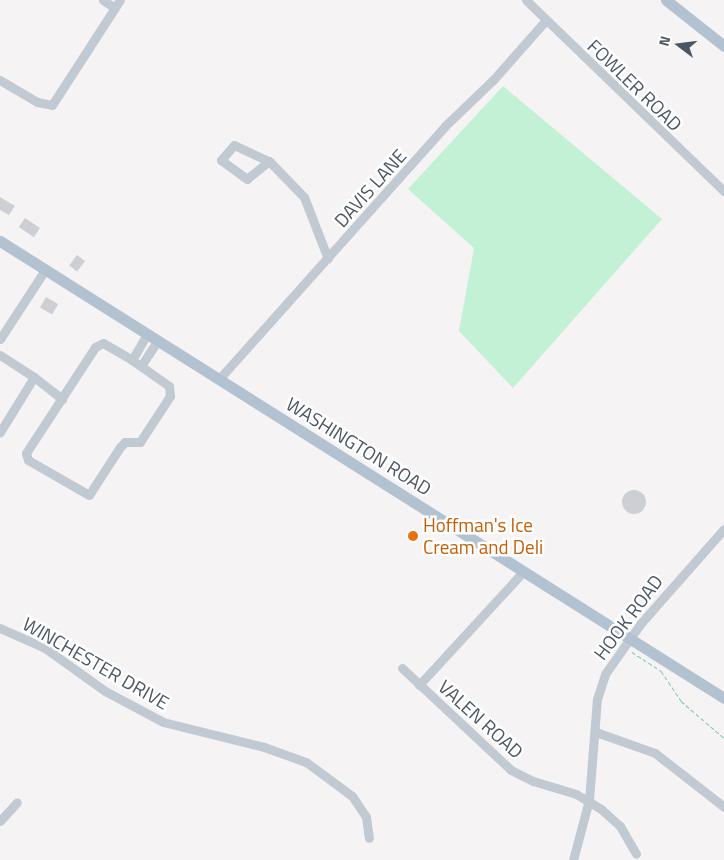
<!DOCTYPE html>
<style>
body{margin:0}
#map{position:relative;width:724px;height:860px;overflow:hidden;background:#f5f3f3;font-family:"Titillium Web",sans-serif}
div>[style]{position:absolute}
.green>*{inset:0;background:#c3f1d5}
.building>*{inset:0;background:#cdcfd5;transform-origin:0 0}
.round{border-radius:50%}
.path>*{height:1px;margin-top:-0.5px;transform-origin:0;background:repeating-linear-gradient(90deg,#7ad0a6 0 4px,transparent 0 6.5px)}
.minor>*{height:9px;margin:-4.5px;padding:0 4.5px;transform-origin:4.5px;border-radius:4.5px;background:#c1cad2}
.major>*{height:11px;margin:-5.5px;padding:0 5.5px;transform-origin:5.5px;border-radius:5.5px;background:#b3c2d1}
.dots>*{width:14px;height:14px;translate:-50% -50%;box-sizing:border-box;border:2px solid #fff;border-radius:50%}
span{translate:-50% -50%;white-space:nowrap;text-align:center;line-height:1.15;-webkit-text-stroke:5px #fff;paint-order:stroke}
.street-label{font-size:19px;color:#4a5661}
.food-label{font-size:19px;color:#c56008}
.left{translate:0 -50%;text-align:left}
.north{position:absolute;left:654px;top:20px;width:50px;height:50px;-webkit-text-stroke:4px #fff;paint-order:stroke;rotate:285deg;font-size:14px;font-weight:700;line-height:20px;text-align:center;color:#4a5661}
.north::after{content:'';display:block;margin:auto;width:18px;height:22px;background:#4a5661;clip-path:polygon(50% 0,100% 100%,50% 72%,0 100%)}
</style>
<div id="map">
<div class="green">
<div style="clip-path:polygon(503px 86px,662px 219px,513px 388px,459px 331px,474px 248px,408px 189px)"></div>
</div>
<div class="building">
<div style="clip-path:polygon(0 197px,15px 206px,9px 215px,0 210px)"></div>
<div style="left:25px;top:218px;width:18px;height:11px;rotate:34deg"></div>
<div style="left:77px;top:255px;width:10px;height:13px;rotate:37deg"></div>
<div style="left:46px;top:297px;width:14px;height:12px;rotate:30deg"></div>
<div class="round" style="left:622px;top:490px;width:24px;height:24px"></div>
</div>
<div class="path">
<div style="left:632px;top:652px;width:35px;rotate:33deg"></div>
<div style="left:661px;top:671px;width:36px;rotate:56deg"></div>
<div style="left:681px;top:701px;width:57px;rotate:40.7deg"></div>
</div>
<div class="minor">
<div style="left:103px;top:0;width:14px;rotate:34deg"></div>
<div style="left:526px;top:0;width:275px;rotate:44deg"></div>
<div style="left:0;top:80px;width:43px;rotate:30.7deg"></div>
<div style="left:37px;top:102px;width:15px;rotate:11deg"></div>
<div style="left:52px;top:105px;width:125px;rotate:-57.1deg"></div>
<div style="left:269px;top:161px;width:28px;rotate:141deg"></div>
<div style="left:247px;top:179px;width:32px;rotate:-144deg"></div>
<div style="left:221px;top:160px;width:20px;rotate:-49deg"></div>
<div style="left:234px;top:145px;width:38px;rotate:25deg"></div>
<div style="left:269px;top:161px;width:50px;rotate:45.8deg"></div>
<div style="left:304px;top:197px;width:66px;rotate:68.8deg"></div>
<div style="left:0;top:339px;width:82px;rotate:-56.9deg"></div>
<div style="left:0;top:355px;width:40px;rotate:32.9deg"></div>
<div style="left:34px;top:377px;width:65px;rotate:121.7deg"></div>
<div style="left:132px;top:360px;width:45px;rotate:35.1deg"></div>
<div style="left:169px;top:386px;width:10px;rotate:84deg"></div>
<div style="left:170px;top:396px;width:55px;rotate:123.1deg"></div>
<div style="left:140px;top:442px;width:15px;rotate:180deg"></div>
<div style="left:125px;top:442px;width:7px;rotate:135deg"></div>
<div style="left:120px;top:447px;width:57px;rotate:122.9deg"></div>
<div style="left:89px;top:495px;width:70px;rotate:-150.2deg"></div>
<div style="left:28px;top:460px;width:7px;rotate:-106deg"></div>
<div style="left:26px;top:453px;width:126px;rotate:-56.9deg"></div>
<div style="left:95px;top:347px;width:9px;rotate:-27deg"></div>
<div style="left:103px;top:343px;width:34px;rotate:30deg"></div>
<div style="left:132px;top:360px;width:30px;rotate:-60deg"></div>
<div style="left:141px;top:366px;width:31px;rotate:-57deg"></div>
<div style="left:34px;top:377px;width:36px;rotate:38deg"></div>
<div style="left:219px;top:379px;width:339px;rotate:-48.2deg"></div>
<div style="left:445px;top:126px;width:66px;rotate:-43.8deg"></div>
<div style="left:493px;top:80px;width:80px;rotate:-48.5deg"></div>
<div style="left:0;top:628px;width:49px;rotate:24deg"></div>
<div style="left:45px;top:648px;width:74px;rotate:35.6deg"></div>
<div style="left:105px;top:691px;width:66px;rotate:28.1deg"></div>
<div style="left:163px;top:722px;width:104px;rotate:13.9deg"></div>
<div style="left:264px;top:747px;width:45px;rotate:19.7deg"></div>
<div style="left:306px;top:762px;width:57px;rotate:36.5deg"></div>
<div style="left:352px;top:796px;width:25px;rotate:56deg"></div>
<div style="left:366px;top:817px;width:21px;rotate:82deg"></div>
<div style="left:402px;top:668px;width:149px;rotate:43.1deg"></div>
<div style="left:511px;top:770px;width:25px;rotate:27deg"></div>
<div style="left:533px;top:781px;width:45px;rotate:16.8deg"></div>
<div style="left:576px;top:794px;width:29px;rotate:31deg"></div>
<div style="left:601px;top:809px;width:25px;rotate:42deg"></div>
<div style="left:620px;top:826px;width:32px;rotate:60deg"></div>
<div style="left:419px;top:685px;width:155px;rotate:-47.4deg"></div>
<div style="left:596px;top:732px;width:63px;rotate:19.6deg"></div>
<div style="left:655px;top:753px;width:88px;rotate:38deg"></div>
<div style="left:0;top:821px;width:25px;rotate:-48deg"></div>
<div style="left:573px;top:860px;width:62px;rotate:-75.1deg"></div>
<div style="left:589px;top:800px;width:101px;rotate:-85.5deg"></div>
<div style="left:597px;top:699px;width:26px;rotate:-72deg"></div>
<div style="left:605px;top:674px;width:62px;rotate:-54.8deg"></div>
<div style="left:641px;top:623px;width:125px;rotate:-48.6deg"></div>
</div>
<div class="major">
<div style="left:666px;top:0;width:74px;rotate:38.4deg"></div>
<div style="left:0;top:241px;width:856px;rotate:32.26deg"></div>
</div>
<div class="dots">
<div style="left:413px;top:536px;background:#e8710a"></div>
</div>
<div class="street-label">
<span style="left:635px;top:85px;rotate:44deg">FOWLER ROAD</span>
<span style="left:370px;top:188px;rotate:-48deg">DAVIS LANE</span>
<span style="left:359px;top:446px;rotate:32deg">WASHINGTON ROAD</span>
<span style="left:628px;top:617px;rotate:-53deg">HOOK ROAD</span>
<span style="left:96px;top:663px;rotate:30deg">WINCHESTER DRIVE</span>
<span style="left:481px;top:719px;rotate:42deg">VALEN ROAD</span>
</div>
<div class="food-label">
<span class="left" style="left:423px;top:536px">Hoffman's Ice<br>Cream and Deli</span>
</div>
<div class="north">N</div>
</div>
